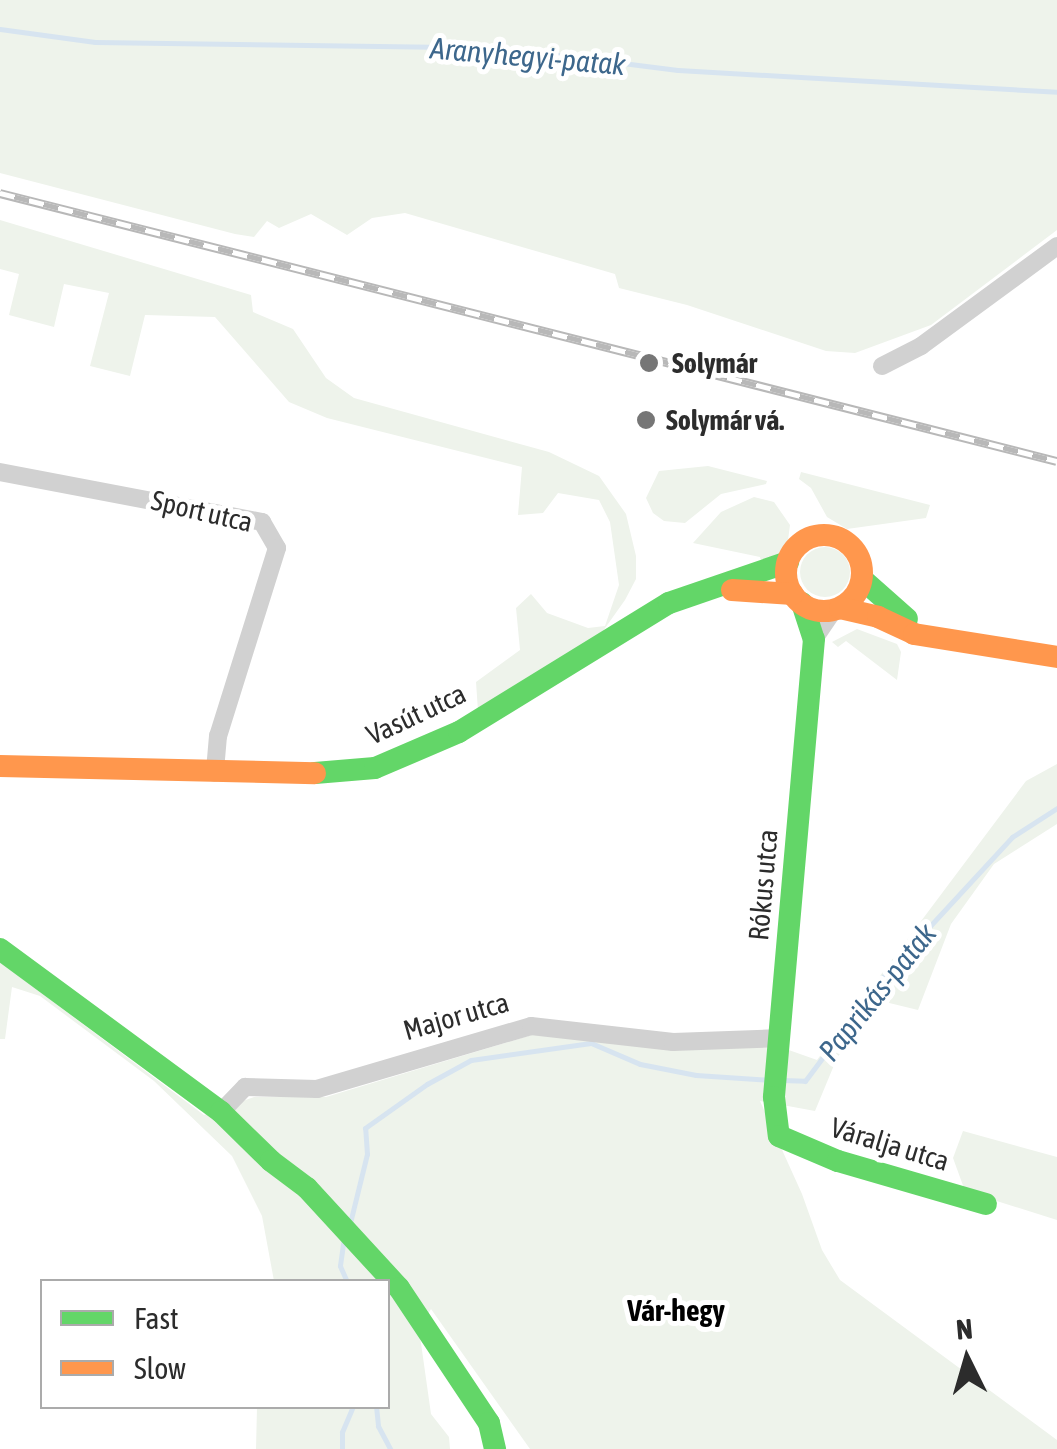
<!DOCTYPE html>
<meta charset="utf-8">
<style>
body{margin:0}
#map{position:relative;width:1057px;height:1449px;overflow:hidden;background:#fff;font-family:"Asap Condensed",sans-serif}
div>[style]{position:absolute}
.green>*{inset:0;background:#eef3eb}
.round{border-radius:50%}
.stream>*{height:5px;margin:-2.5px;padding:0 2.5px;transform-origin:2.5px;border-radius:2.5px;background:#d7e4f0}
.street>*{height:18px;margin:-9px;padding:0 9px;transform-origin:9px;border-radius:9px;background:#d1d1d1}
.fast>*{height:22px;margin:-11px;padding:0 11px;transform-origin:11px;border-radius:11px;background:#63d668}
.slow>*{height:22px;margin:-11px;padding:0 11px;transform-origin:11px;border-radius:11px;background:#ff974d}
.slow>.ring{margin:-11px;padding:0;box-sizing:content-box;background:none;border:22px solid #ff974d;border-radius:50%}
.rail>*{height:9px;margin-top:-4.5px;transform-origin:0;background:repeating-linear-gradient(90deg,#fff 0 15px,#b8b8b8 0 30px);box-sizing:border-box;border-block:2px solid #b8b8b8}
.dots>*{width:28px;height:28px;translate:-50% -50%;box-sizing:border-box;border:5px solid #fff;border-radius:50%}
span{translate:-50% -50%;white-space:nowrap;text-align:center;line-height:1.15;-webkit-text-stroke:10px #fff;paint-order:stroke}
.poi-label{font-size:28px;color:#2c2c2c;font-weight:700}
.left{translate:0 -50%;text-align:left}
.street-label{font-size:28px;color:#2c2c2c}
.water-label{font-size:30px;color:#3d678c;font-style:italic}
.neighbourhood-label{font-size:30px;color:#000;font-weight:700}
.legend{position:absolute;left:40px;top:1279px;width:350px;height:130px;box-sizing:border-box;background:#fff;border:2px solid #ababab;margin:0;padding:12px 18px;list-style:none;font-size:30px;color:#2c2c2c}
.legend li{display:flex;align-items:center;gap:20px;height:50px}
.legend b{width:50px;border:2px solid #ababab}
.north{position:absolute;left:917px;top:1309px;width:100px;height:100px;-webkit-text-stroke:8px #fff;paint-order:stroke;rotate:355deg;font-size:28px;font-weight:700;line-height:40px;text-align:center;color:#2c2c2c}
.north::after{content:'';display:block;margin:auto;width:35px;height:45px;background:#2c2c2c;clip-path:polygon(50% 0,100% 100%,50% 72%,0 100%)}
</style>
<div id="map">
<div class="green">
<div style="clip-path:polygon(0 0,1057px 0,1057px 230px,931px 325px,855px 353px,826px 351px,687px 305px,619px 288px,615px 274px,405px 213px,372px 218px,347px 235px,311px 214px,279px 228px,267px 221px,254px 237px,235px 234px,0 173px)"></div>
<div style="clip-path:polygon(0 220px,251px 295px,253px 312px,293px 329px,326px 378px,354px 398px,549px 452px,599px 476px,626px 514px,636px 556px,636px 579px,625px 600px,603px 631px,478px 711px,476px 682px,520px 650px,516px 608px,531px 594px,547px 613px,588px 628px,605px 626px,619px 585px,610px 522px,599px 500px,558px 493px,543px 513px,518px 515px,522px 467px,327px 418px,289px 402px,215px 317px,145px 315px,130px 376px,90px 366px,109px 293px,64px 284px,54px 327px,9px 315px,19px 274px,0 269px)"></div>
<div style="clip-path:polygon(708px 466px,767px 481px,766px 484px,721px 494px,685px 523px,664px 521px,653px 513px,646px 498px,659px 471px)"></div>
<div style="clip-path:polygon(801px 472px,930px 505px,926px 518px,847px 529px,827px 517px,811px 488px,799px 479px)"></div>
<div style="clip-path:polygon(754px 497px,774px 502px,790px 525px,787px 548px,781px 554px,762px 565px,760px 557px,693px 543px,721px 512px)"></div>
<div class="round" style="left:800px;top:547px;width:50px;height:50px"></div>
<div style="clip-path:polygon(857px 629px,897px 644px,901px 652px,897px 680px,846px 641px,838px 647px,832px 642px)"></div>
<div style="clip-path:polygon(1057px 764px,1057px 824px,994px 864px,951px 924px,918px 1010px,877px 1000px,837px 1058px,815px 1111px,760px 1101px,802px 1194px,822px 1250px,840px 1280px,1057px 1440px,1057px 1449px,530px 1449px,431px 1309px,419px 1329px,431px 1414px,449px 1437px,450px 1449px,256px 1449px,257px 1407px,388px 1406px,388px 1282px,274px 1281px,262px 1216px,232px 1156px,154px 1081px,40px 996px,12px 987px,5px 1039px,0 1039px,0 962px,204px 1115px,254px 1097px,326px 1097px,535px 1034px,769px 1043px,817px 1060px,1026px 781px)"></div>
<div style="clip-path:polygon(963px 1131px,1057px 1157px,1057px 1220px,965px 1191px,953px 1158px)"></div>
</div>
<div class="stream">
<div style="left:0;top:29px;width:96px;rotate:7.8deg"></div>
<div style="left:95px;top:42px;width:408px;rotate:0.8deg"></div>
<div style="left:503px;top:48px;width:176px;rotate:7.2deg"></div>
<div style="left:678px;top:70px;width:380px;rotate:3.3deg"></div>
<div style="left:782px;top:1080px;width:23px;rotate:2deg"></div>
<div style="left:805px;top:1081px;width:129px;rotate:-53.2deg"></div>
<div style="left:882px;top:978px;width:192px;rotate:-47.3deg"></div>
<div style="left:1012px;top:837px;width:54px;rotate:-32.8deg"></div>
<div style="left:350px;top:1223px;width:71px;rotate:-76.2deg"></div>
<div style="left:367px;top:1154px;width:26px;rotate:-94deg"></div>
<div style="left:365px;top:1128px;width:76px;rotate:-35.4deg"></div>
<div style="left:427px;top:1084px;width:50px;rotate:-28.6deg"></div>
<div style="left:471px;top:1060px;width:121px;rotate:-8.1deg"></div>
<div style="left:591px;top:1043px;width:53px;rotate:23.2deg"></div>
<div style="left:640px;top:1064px;width:57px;rotate:11.1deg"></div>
<div style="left:696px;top:1075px;width:75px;rotate:3.8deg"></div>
<div style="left:344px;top:1237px;width:29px;rotate:98deg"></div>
<div style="left:340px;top:1266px;width:17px;rotate:66deg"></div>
<div style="left:376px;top:1406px;width:20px;rotate:84deg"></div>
<div style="left:378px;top:1426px;width:26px;rotate:62deg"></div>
<div style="left:342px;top:1449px;width:17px;rotate:-90deg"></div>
<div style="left:342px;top:1432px;width:28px;rotate:-67deg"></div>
</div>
<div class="street">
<div style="left:882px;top:366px;width:44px;rotate:-27.1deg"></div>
<div style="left:921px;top:346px;width:169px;rotate:-36.3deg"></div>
<div style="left:0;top:472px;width:267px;rotate:10.8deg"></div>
<div style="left:262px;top:522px;width:30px;rotate:60deg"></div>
<div style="left:277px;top:548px;width:197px;rotate:107.4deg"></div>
<div style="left:218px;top:736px;width:37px;rotate:95deg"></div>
<div style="left:814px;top:639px;width:36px;rotate:-56deg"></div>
<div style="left:221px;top:1112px;width:35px;rotate:-46deg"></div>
<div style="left:245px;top:1087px;width:72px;rotate:1.6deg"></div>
<div style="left:317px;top:1089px;width:223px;rotate:-16.4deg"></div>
<div style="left:531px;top:1026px;width:143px;rotate:6.4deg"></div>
<div style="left:673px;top:1042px;width:107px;rotate:-2.1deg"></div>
</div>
<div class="fast">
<div style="left:862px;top:579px;width:60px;rotate:41.6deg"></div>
<div style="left:802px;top:603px;width:38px;rotate:72deg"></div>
<div style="left:814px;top:639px;width:460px;rotate:95deg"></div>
<div style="left:774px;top:1097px;width:39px;rotate:83deg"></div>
<div style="left:779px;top:1136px;width:64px;rotate:23deg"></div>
<div style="left:838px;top:1161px;width:154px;rotate:16.2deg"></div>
<div style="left:315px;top:773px;width:60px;rotate:-4.8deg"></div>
<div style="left:375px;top:768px;width:91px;rotate:-23.2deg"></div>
<div style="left:459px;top:732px;width:246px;rotate:-31.6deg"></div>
<div style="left:669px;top:603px;width:126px;rotate:-19deg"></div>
<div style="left:0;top:949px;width:275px;rotate:36.4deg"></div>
<div style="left:221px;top:1112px;width:70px;rotate:44.4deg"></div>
<div style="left:271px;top:1161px;width:45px;rotate:36.9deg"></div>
<div style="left:307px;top:1188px;width:136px;rotate:47.4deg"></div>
<div style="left:399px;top:1288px;width:162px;rotate:56.3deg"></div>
<div style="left:489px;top:1423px;width:27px;rotate:77deg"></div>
</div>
<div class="slow">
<div class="ring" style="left:786px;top:535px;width:54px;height:54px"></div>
<div style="left:732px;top:590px;width:61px;rotate:3.8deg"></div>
<div style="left:840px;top:608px;width:39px;rotate:13deg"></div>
<div style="left:878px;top:617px;width:40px;rotate:25deg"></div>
<div style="left:914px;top:634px;width:145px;rotate:9.1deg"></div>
<div style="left:0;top:766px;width:315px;rotate:1.3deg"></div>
</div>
<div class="rail">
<div style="left:0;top:193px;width:1090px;rotate:14.23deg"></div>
</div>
<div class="dots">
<div style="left:649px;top:363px;background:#767676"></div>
<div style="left:646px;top:420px;background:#767676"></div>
</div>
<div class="poi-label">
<span class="left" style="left:672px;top:363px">Solymár</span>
<span class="left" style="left:666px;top:420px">Solymár vá.</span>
</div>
<div class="street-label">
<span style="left:202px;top:511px;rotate:13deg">Sport utca</span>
<span style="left:416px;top:714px;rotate:-25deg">Vasút utca</span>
<span style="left:763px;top:885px;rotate:-85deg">Rókus utca</span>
<span style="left:456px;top:1016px;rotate:-16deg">Major utca</span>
<span style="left:890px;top:1144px;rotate:17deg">Váralja utca</span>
</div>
<div class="water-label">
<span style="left:528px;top:56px;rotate:5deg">Aranyhegyi-patak</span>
<span style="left:877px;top:992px;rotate:-51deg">Paprikás-patak</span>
</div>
<div class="neighbourhood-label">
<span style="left:676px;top:1310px">Vár-hegy</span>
</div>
<ul class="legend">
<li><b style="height:12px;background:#63d668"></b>Fast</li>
<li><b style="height:12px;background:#ff974d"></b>Slow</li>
</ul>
<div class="north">N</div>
</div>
